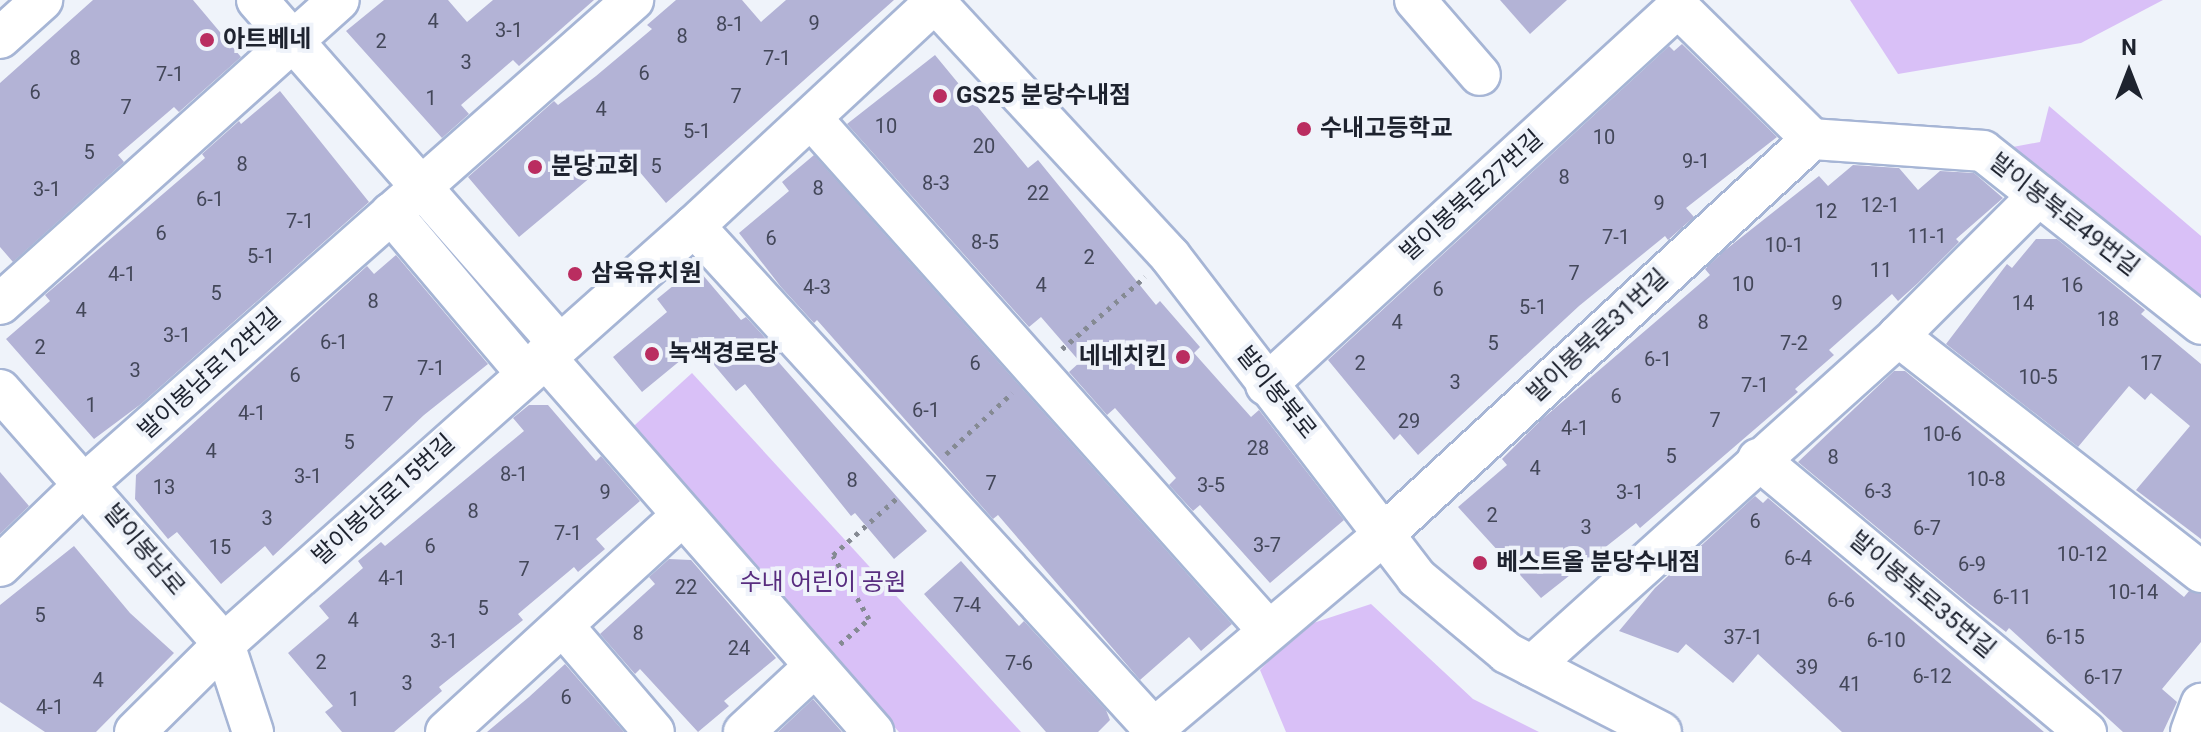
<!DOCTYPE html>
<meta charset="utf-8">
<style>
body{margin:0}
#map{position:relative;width:2201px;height:732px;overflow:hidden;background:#eff3fa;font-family:Roboto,"Noto Sans KR",sans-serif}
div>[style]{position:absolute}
.green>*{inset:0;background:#d9c0f7}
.building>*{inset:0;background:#b3b3d6}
.path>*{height:5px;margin-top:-2.5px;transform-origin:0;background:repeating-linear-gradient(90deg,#858a93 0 4px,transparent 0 10px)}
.roads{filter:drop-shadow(2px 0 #a6b5d5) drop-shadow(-2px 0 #a6b5d5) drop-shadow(0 2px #a6b5d5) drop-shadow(0 -2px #a6b5d5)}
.minor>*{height:40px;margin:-20px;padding:0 20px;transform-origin:20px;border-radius:20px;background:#fff}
.dots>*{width:22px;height:22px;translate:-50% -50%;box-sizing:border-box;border:4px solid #eff3fa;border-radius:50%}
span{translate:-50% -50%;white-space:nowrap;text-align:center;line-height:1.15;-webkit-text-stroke:8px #eff3fa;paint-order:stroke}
.number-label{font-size:20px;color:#434759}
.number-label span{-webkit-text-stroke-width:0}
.poi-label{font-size:24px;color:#1e232f;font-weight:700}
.left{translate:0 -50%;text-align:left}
.right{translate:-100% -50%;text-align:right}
.street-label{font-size:24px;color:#1e232f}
.park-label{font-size:24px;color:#582d7f}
.north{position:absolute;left:2089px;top:32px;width:80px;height:80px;-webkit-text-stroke:6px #eff3fa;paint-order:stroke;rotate:0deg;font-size:22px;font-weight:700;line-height:32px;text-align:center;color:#1e232f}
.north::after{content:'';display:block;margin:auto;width:28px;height:36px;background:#1e232f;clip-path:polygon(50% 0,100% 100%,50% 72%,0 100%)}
</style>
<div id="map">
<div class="green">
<div style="clip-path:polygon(1850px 0,2163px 0,2081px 43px,1898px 74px)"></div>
<div style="clip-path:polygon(2049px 106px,2201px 236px,2201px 314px,2002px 149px,2040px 142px)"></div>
<div style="clip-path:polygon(692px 373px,1021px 732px,899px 732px,625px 434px)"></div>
<div style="clip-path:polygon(1371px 604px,1473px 699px,1539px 732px,1286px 732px,1260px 670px,1301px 627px)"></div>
</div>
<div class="building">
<div style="clip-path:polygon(93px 0,193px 0,241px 57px,179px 112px,174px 107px,118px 155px,124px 162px,13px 262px,0 247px,0 83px)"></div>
<div style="clip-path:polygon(384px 0,448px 0,467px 22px,493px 0,594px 0,519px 66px,513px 60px,461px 105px,469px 114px,442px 138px,346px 31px)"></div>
<div style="clip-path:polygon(676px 0,742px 0,761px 22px,786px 0,894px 0,666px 203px,622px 151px,519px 237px,468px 177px,554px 101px,558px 105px,596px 76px,652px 29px,647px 25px)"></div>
<div style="clip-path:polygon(1500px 0,1567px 0,1530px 34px)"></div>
<div style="clip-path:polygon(1682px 44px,1777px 137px,1686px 208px,1694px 217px,1668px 240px,1665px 236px,1579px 306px,1418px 455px,1400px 434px,1394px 440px,1328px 360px,1669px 46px,1674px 51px)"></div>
<div style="clip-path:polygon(935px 55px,1028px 168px,1038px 160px,1156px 305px,1160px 301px,1200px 347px,1194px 353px,1251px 417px,1259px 410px,1344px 520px,1270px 583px,1200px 505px,1193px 511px,1169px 485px,1176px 478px,1115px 408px,1107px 415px,1069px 372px,1080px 362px,1041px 317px,1029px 327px,847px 124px)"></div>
<div style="clip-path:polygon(280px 91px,369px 202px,141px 404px,94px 439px,6px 339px,50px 301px,45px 295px,205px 158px,202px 154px,239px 121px,241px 124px)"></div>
<div style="clip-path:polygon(814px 155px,1232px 624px,1201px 651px,1189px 637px,1140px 680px,998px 515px,993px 519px,817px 320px,814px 323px,781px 287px,739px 233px,789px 191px,782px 182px)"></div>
<div style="clip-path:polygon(1853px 165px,1899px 168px,1918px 190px,1940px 171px,1974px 173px,2003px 198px,1956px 239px,1959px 242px,1918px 283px,1898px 301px,1892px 294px,1829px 350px,1834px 355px,1795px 389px,1798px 392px,1640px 528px,1636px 523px,1541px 598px,1458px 507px,1507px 465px,1502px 459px,1540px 421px,1710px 275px,1705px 269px,1724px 251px,1819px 176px,1828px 186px)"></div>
<div style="clip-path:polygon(2036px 239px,2057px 239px,2145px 310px,2141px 314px,2201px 364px,2201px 539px,2136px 490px,2190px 426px,2151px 393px,2145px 400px,2129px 386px,2078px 447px,1946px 344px,2007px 264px,2012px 268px)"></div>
<div style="clip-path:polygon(396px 255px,488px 364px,424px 415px,273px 556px,265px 546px,221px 584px,177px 532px,168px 539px,135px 499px,136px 475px,367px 266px,374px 274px)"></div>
<div style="clip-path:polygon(696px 267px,741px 320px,746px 317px,780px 354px,775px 358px,927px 531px,894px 559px,855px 513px,851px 516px,745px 384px,736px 391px,698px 346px,642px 392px,613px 357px,667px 312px,657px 299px)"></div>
<div style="clip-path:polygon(1894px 371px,1905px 371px,2184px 597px,2189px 591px,2201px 594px,2201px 642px,2162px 689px,2177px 702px,2163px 732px,2123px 732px,2009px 628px,2006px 632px,1967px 602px,1798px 462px)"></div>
<div style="clip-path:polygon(529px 405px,548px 405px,596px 461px,601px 456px,640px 501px,596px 539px,605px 549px,578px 572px,574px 567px,518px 614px,523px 620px,439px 687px,442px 691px,394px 732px,342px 732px,325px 712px,333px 706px,288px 653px,329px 618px,319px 606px,363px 568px,358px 561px,381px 542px,385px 546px,524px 431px,513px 418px)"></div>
<div style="clip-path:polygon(0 472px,29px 506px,0 534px)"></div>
<div style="clip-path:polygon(1755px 496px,1763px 503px,1768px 498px,2044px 732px,1842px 732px,1758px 654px,1733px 683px,1686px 644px,1678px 653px,1619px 631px,1655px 588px)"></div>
<div style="clip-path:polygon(74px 546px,130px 613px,174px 653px,96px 732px,45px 732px,0 702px,0 605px)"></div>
<div style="clip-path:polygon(669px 559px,691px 560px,776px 658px,724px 701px,729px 706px,698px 732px,640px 669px,635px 674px,600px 634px,655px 584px,649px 577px)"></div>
<div style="clip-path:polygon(961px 561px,1019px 626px,1024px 621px,1106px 710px,1110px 720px,1098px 732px,1046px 732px,924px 594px)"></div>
<div style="clip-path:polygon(565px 664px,624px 732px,487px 732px,529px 697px)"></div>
<div style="clip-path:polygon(813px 699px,842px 732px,778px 732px)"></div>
</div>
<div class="path">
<div style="left:1062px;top:349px;width:110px;rotate:-40.9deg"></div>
<div style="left:946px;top:454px;width:90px;rotate:-42.7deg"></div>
<div style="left:840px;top:644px;width:38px;rotate:-41deg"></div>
<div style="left:869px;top:619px;width:73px;rotate:-119.4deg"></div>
<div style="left:833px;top:555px;width:86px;rotate:-41.7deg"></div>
</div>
<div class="roads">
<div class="minor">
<div style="left:257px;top:0;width:456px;rotate:48.7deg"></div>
<div style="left:933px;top:0;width:349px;rotate:47.2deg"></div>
<div style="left:1170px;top:256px;width:406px;rotate:52.5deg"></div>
<div style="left:1417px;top:578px;width:117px;rotate:39.8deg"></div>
<div style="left:1507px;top:653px;width:173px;rotate:27.2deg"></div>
<div style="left:1415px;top:0;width:99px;rotate:49.1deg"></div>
<div style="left:0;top:38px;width:57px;rotate:-42.1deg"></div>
<div style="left:811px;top:118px;width:685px;rotate:48.26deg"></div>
<div style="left:391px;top:213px;width:209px;rotate:49.8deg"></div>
<div style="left:694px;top:226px;width:682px;rotate:47.56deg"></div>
<div style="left:0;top:304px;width:455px;rotate:-41.9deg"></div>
<div style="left:1898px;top:336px;width:384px;rotate:37.9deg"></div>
<div style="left:544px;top:356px;width:500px;rotate:48.8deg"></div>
<div style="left:1266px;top:385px;width:559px;rotate:-42.54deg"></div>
<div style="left:1678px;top:7px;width:188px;rotate:44.6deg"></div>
<div style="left:1812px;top:139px;width:171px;rotate:4deg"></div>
<div style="left:1983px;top:151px;width:278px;rotate:38.4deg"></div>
<div style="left:0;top:390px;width:339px;rotate:48.6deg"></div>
<div style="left:224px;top:644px;width:93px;rotate:71.8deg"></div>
<div style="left:1758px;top:459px;width:427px;rotate:39.8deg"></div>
<div style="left:0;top:566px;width:120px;rotate:-44deg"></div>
<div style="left:86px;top:483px;width:730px;rotate:-41.44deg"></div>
<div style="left:564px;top:627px;width:138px;rotate:49.4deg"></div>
<div style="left:1532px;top:666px;width:493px;rotate:-42deg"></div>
<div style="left:1898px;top:336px;width:199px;rotate:-45deg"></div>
<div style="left:135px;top:732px;width:125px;rotate:-44.7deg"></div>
<div style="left:224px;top:644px;width:629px;rotate:-41.65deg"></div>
<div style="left:694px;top:226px;width:329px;rotate:-42.9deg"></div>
<div style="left:446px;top:732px;width:319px;rotate:-42.5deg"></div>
<div style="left:744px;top:732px;width:97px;rotate:-42.9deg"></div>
<div style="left:1150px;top:732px;width:307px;rotate:-40.2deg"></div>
<div style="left:1384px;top:534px;width:582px;rotate:-42.7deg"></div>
<div style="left:2191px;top:732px;width:30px;rotate:-70deg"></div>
</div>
</div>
<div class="dots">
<div style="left:207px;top:40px;background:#ba2d60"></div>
<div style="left:940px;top:96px;background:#ba2d60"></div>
<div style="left:1304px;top:129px;background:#ba2d60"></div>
<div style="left:535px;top:167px;background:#ba2d60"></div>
<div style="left:575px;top:274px;background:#ba2d60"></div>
<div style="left:652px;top:354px;background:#ba2d60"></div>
<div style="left:1183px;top:357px;background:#ba2d60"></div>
<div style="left:1480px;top:563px;background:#ba2d60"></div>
</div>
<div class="number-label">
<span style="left:433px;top:21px">4</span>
<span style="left:814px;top:23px">9</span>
<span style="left:730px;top:24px">8-1</span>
<span style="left:509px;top:30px">3-1</span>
<span style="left:682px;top:36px">8</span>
<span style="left:381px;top:41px">2</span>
<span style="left:75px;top:58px">8</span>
<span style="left:777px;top:58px">7-1</span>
<span style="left:466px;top:62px">3</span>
<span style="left:644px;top:73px">6</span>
<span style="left:170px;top:74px">7-1</span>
<span style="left:35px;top:92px">6</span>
<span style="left:736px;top:96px">7</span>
<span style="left:431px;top:98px">1</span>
<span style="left:126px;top:107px">7</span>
<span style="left:601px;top:109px">4</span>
<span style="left:886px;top:126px">10</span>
<span style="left:697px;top:131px">5-1</span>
<span style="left:1604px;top:137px">10</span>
<span style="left:984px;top:146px">20</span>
<span style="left:89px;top:152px">5</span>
<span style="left:1696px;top:161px">9-1</span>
<span style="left:242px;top:164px">8</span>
<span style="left:656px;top:166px">5</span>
<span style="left:1564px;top:177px">8</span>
<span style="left:936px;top:183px">8-3</span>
<span style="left:818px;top:188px">8</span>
<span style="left:47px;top:189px">3-1</span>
<span style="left:1038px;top:193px">22</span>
<span style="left:210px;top:199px">6-1</span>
<span style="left:1659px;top:203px">9</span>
<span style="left:1880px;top:205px">12-1</span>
<span style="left:1826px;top:211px">12</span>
<span style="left:300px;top:221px">7-1</span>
<span style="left:161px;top:233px">6</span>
<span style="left:1927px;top:236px">11-1</span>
<span style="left:1616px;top:237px">7-1</span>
<span style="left:771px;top:238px">6</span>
<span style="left:985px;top:242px">8-5</span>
<span style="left:1784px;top:245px">10-1</span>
<span style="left:261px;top:256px">5-1</span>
<span style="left:1089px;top:257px">2</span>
<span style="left:1881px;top:270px">11</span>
<span style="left:1574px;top:273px">7</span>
<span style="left:122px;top:274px">4-1</span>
<span style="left:1743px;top:284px">10</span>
<span style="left:1041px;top:285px">4</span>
<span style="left:2072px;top:285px">16</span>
<span style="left:817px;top:287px">4-3</span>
<span style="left:1438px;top:289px">6</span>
<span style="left:216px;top:293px">5</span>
<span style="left:373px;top:301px">8</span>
<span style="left:1837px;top:303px">9</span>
<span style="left:2023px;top:303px">14</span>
<span style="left:1533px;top:307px">5-1</span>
<span style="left:81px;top:310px">4</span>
<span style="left:2108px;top:319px">18</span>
<span style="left:1397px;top:322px">4</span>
<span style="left:1703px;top:322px">8</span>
<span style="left:177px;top:335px">3-1</span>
<span style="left:334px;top:342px">6-1</span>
<span style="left:1493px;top:343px">5</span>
<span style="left:1794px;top:343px">7-2</span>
<span style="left:40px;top:347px">2</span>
<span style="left:1658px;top:359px">6-1</span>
<span style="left:975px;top:363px">6</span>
<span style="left:1360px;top:363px">2</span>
<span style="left:2151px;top:363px">17</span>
<span style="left:431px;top:368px">7-1</span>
<span style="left:135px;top:370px">3</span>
<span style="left:295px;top:375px">6</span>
<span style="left:2038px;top:377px">10-5</span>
<span style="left:1455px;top:382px">3</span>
<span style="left:1755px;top:385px">7-1</span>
<span style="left:1616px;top:396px">6</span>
<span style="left:388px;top:404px">7</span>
<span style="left:91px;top:405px">1</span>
<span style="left:926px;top:410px">6-1</span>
<span style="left:252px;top:413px">4-1</span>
<span style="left:1715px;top:420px">7</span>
<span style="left:1409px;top:421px">29</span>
<span style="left:1575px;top:428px">4-1</span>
<span style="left:1942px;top:434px">10-6</span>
<span style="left:349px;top:442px">5</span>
<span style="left:1258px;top:448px">28</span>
<span style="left:211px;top:451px">4</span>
<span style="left:1671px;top:456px">5</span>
<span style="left:1833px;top:457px">8</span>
<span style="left:1535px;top:468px">4</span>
<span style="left:514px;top:474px">8-1</span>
<span style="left:308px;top:476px">3-1</span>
<span style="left:1986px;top:479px">10-8</span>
<span style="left:852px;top:480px">8</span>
<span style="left:991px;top:483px">7</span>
<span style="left:1211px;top:485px">3-5</span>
<span style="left:164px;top:487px">13</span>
<span style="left:1878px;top:491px">6-3</span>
<span style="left:605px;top:492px">9</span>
<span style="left:1630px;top:492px">3-1</span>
<span style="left:473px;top:511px">8</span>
<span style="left:1492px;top:515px">2</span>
<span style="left:267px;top:518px">3</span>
<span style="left:1755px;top:521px">6</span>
<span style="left:1586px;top:527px">3</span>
<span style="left:1927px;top:528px">6-7</span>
<span style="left:568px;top:533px">7-1</span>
<span style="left:1267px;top:545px">3-7</span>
<span style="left:430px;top:546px">6</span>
<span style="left:220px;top:547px">15</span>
<span style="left:2082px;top:554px">10-12</span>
<span style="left:1798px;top:558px">6-4</span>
<span style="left:1972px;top:564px">6-9</span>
<span style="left:524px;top:569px">7</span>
<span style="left:392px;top:578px">4-1</span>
<span style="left:686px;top:587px">22</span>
<span style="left:2133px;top:592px">10-14</span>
<span style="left:2012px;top:597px">6-11</span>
<span style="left:1841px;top:600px">6-6</span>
<span style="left:967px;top:605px">7-4</span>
<span style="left:483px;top:608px">5</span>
<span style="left:40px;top:615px">5</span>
<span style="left:353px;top:620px">4</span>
<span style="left:638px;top:633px">8</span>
<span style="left:1743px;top:637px">37-1</span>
<span style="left:2065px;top:637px">6-15</span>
<span style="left:1886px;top:640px">6-10</span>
<span style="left:444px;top:641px">3-1</span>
<span style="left:739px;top:648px">24</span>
<span style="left:321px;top:662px">2</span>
<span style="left:1019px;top:663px">7-6</span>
<span style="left:1807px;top:667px">39</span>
<span style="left:1932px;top:676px">6-12</span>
<span style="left:2103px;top:677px">6-17</span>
<span style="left:98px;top:680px">4</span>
<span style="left:407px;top:683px">3</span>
<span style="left:1850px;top:684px">41</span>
<span style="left:566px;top:697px">6</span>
<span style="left:354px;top:699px">1</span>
<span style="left:50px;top:707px">4-1</span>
</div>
<div class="poi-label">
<span class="left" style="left:223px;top:40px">아트베네</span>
<span class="left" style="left:956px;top:96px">GS25 분당수내점</span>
<span class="left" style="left:1320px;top:129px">수내고등학교</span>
<span class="left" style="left:551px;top:167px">분당교회</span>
<span class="left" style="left:591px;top:274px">삼육유치원</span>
<span class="left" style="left:668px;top:354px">녹색경로당</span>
<span class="right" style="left:1167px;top:357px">네네치킨</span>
<span class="left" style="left:1496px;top:563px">베스트올 분당수내점</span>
</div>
<div class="street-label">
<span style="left:1472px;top:196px;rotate:-42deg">발이봉북로27번길</span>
<span style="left:2064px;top:215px;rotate:38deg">발이봉북로49번길</span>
<span style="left:1598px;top:336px;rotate:-43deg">발이봉북로31번길</span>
<span style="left:210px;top:374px;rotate:-42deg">발이봉남로12번길</span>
<span style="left:1276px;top:393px;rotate:51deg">발이봉북로</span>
<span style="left:384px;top:500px;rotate:-42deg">발이봉남로15번길</span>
<span style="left:144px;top:550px;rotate:50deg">발이봉남로</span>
<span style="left:1922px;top:595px;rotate:40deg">발이봉북로35번길</span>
</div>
<div class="park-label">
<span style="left:823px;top:583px">수내 어린이 공원</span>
</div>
<div class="north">N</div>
</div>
